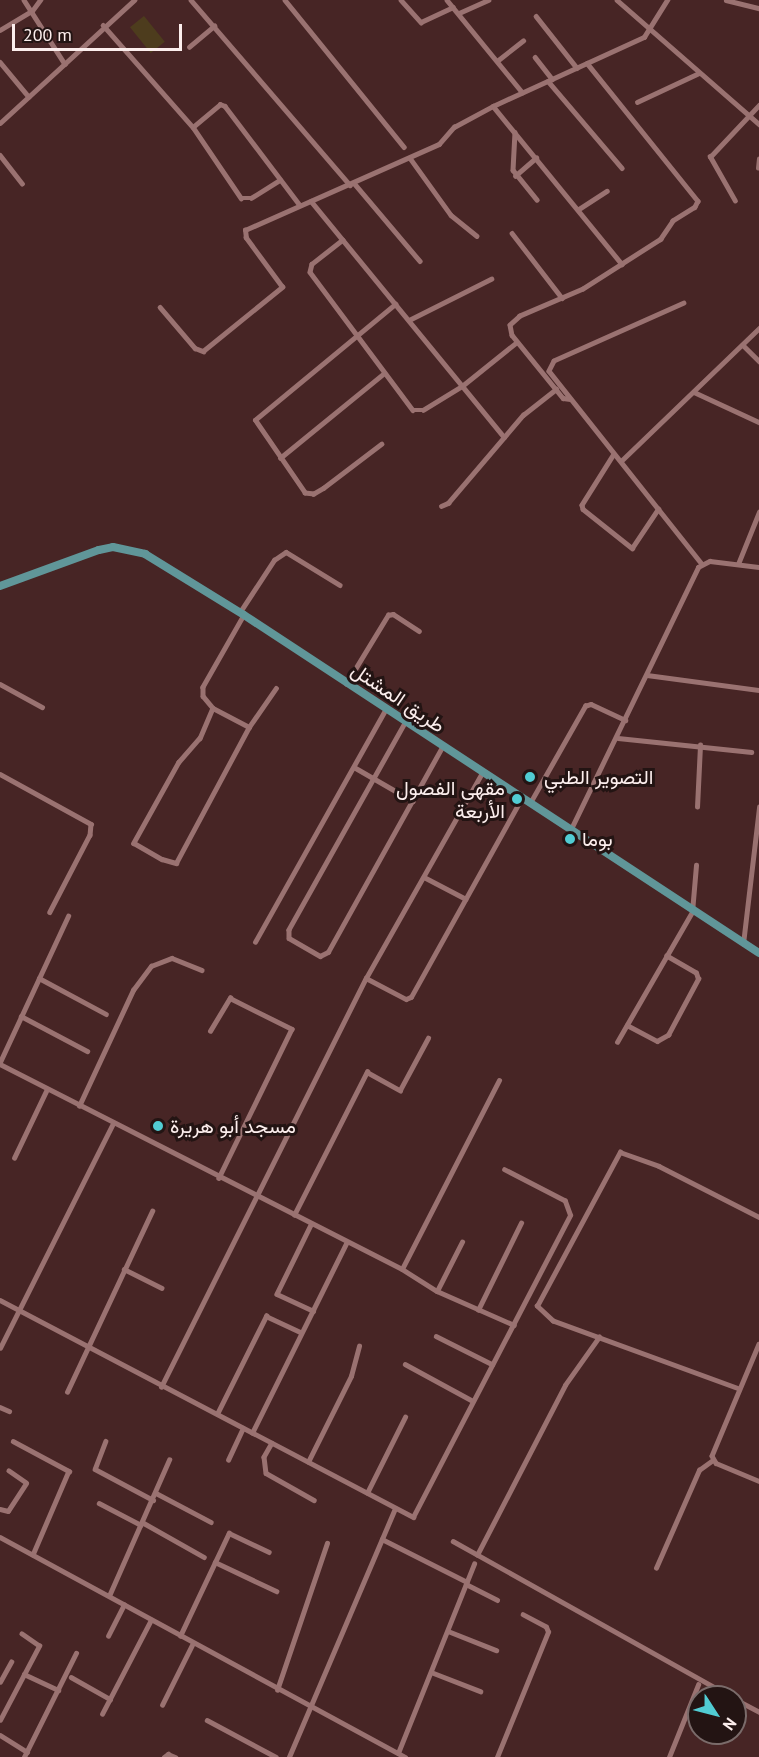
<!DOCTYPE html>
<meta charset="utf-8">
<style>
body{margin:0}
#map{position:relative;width:759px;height:1757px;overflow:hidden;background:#472525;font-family:"PT Sans",Vazirmatn,sans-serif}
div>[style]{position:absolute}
.green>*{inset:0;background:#4d3c1d;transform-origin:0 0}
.street>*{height:4.5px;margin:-2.25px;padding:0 2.25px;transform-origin:2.25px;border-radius:2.25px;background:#9a7271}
.primary>*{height:8px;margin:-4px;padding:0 4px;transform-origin:4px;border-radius:4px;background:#609699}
.dots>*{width:16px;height:16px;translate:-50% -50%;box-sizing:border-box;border:3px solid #231413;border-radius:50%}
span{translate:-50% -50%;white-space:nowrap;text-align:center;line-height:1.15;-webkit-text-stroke:6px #231413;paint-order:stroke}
.street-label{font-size:20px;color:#fceeed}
.poi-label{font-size:20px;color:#fceeed}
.left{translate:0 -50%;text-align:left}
.right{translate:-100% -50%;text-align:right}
.north{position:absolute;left:687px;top:1685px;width:60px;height:60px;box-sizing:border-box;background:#231413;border:2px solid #7a6b6a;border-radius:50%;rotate:126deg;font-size:16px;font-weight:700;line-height:24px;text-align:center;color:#fceeed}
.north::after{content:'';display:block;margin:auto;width:21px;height:27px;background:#51ccd3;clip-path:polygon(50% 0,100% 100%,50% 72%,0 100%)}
.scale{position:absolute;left:12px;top:24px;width:170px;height:27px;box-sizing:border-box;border:3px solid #fceeed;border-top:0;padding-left:8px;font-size:18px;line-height:21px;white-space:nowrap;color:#fceeed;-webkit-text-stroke:4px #231413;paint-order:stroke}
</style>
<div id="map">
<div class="green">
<div style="left:144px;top:16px;width:33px;height:18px;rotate:51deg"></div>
</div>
<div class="street">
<div style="left:24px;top:0;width:76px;rotate:57.4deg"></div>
<div style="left:191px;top:0;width:244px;rotate:49.3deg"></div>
<div style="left:285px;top:0;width:189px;rotate:51deg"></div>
<div style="left:401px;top:0;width:30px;rotate:48deg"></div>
<div style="left:421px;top:22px;width:35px;rotate:-25deg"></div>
<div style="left:447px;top:0;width:119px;rotate:50.8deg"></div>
<div style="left:617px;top:0;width:189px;rotate:41.1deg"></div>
<div style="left:726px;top:0;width:34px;rotate:14deg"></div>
<div style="left:459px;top:13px;width:32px;rotate:-24deg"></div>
<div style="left:536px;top:16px;width:66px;rotate:51.7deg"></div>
<div style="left:103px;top:25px;width:136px;rotate:48.6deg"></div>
<div style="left:193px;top:127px;width:86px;rotate:55.9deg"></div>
<div style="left:241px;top:198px;width:10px"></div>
<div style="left:251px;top:198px;width:34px;rotate:-32deg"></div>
<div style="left:0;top:30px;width:37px;rotate:-31deg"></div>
<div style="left:32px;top:11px;width:14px;rotate:-54deg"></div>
<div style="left:189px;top:47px;width:33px;rotate:-40deg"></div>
<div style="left:535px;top:57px;width:28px;rotate:52deg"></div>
<div style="left:497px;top:61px;width:33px;rotate:-38deg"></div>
<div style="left:0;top:62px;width:45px;rotate:50.4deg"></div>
<div style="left:587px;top:63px;width:177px;rotate:51.2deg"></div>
<div style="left:698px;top:201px;width:7px;rotate:117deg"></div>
<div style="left:695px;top:207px;width:26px;rotate:148deg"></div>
<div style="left:673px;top:221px;width:22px;rotate:124deg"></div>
<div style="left:661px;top:239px;width:46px;rotate:147.3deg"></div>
<div style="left:548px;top:81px;width:114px;rotate:49.6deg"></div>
<div style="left:637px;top:102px;width:68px;rotate:-25.1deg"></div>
<div style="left:493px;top:106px;width:204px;rotate:50.8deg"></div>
<div style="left:622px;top:264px;width:46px;rotate:147.3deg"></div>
<div style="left:583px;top:289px;width:69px;rotate:156.8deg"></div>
<div style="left:520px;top:316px;width:13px;rotate:138deg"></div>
<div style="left:510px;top:325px;width:10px;rotate:79deg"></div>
<div style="left:512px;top:335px;width:81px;rotate:51deg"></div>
<div style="left:563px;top:398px;width:7px;rotate:8deg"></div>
<div style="left:0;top:123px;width:182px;rotate:-42.5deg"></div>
<div style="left:193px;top:127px;width:35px;rotate:-40deg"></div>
<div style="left:220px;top:104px;width:5px;rotate:22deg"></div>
<div style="left:225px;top:106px;width:123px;rotate:52.9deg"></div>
<div style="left:515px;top:132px;width:38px;rotate:93deg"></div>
<div style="left:513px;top:170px;width:38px;rotate:51deg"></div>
<div style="left:0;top:155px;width:36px;rotate:52deg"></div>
<div style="left:410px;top:158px;width:70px;rotate:54.3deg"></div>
<div style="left:451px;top:215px;width:33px;rotate:39deg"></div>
<div style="left:758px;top:168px;width:9px;rotate:-84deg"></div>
<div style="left:515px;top:176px;width:28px;rotate:-41deg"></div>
<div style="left:354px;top:183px;width:102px;rotate:49.8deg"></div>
<div style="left:311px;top:201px;width:305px;rotate:50.7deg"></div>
<div style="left:735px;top:201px;width:51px;rotate:-119.6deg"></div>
<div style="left:710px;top:157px;width:71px;rotate:-46.7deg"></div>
<div style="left:579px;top:209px;width:33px;rotate:-33deg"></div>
<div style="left:512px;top:233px;width:82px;rotate:52.4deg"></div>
<div style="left:343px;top:240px;width:39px;rotate:142deg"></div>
<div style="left:312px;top:264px;width:8px;rotate:104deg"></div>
<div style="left:310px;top:272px;width:172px;rotate:53.3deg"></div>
<div style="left:413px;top:410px;width:10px"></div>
<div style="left:423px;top:410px;width:46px;rotate:-31.6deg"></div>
<div style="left:462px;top:386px;width:70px;rotate:-38.7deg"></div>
<div style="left:684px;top:303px;width:142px;rotate:156deg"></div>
<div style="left:554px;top:361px;width:11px;rotate:117deg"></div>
<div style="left:549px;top:371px;width:245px;rotate:51.6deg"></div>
<div style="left:160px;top:307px;width:54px;rotate:49.5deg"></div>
<div style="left:195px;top:348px;width:9px;rotate:21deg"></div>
<div style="left:203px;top:351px;width:102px;rotate:-39deg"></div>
<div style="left:282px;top:287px;width:61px;rotate:-126.3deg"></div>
<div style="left:246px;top:238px;width:8px;rotate:-97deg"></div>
<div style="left:245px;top:230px;width:212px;rotate:-23.9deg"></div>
<div style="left:439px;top:144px;width:23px;rotate:-49deg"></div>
<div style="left:454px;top:127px;width:44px;rotate:-28.3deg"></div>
<div style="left:493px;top:106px;width:166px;rotate:-24.6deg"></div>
<div style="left:644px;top:37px;width:44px;rotate:-58.1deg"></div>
<div style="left:409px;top:320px;width:92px;rotate:-26.6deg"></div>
<div style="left:743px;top:345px;width:23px;rotate:45deg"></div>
<div style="left:694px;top:392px;width:72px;rotate:24.8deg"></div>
<div style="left:382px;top:444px;width:73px;rotate:142.8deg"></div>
<div style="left:324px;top:488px;width:12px;rotate:149deg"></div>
<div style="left:314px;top:494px;width:9px;rotate:-174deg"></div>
<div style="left:305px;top:493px;width:88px;rotate:-124.4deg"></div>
<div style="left:255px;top:420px;width:182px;rotate:-39.6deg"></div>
<div style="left:614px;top:454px;width:60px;rotate:122.1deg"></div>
<div style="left:582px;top:505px;width:4px;rotate:76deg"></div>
<div style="left:583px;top:509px;width:63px;rotate:38.5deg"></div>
<div style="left:632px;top:548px;width:47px;rotate:-56.3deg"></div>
<div style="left:280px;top:458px;width:133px;rotate:-39.2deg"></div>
<div style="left:621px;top:461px;width:192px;rotate:-43.9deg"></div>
<div style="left:441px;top:506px;width:8px;rotate:-23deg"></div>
<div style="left:448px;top:503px;width:116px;rotate:-49.6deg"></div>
<div style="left:523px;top:415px;width:42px;rotate:-38.2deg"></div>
<div style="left:738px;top:564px;width:56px;rotate:-68deg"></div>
<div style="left:240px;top:612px;width:62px;rotate:-56.8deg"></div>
<div style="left:274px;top:560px;width:14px;rotate:-34deg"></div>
<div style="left:286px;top:552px;width:63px;rotate:31.4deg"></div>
<div style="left:244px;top:615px;width:83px;rotate:119.7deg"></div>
<div style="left:203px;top:687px;width:9px;rotate:90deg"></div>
<div style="left:203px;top:696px;width:16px;rotate:50deg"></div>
<div style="left:213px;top:708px;width:41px;rotate:27.8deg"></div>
<div style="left:249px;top:727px;width:47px;rotate:-55.3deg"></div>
<div style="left:647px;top:675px;width:113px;rotate:7.6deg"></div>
<div style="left:0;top:684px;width:48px;rotate:28.7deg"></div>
<div style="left:346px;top:684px;width:81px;rotate:-58.7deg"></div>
<div style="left:388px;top:615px;width:5px;rotate:-11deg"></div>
<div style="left:393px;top:614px;width:31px;rotate:33deg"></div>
<div style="left:213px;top:708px;width:33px;rotate:113deg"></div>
<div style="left:200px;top:738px;width:32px;rotate:131deg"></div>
<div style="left:179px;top:762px;width:93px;rotate:119.1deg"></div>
<div style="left:134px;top:843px;width:32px;rotate:30deg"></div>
<div style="left:162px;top:859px;width:15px;rotate:16deg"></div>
<div style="left:176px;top:863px;width:154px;rotate:-61.8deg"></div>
<div style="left:405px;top:723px;width:237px;rotate:119.3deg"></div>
<div style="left:289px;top:930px;width:8px;rotate:90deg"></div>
<div style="left:289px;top:938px;width:36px;rotate:30deg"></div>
<div style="left:320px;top:956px;width:9px;rotate:-27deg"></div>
<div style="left:328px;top:952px;width:235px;rotate:-60.9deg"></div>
<div style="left:618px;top:738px;width:134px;rotate:6deg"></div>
<div style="left:354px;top:767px;width:68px;rotate:30deg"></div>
<div style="left:0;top:774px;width:104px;rotate:28.8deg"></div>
<div style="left:91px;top:824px;width:11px;rotate:95deg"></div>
<div style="left:90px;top:835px;width:87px;rotate:117.5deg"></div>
<div style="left:530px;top:803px;width:112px;rotate:-60.4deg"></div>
<div style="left:585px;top:706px;width:6px;rotate:-18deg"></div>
<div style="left:591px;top:704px;width:38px;rotate:25deg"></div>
<div style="left:697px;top:807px;width:62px;rotate:-87.2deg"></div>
<div style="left:570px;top:831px;width:293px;rotate:-64.1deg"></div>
<div style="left:698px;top:567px;width:13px;rotate:-27deg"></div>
<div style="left:710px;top:561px;width:49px;rotate:7deg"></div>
<div style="left:424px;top:877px;width:47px;rotate:27.6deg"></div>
<div style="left:255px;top:942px;width:266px;rotate:-60.7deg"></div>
<div style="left:743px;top:944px;width:138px;rotate:-83.3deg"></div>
<div style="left:39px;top:978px;width:76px;rotate:28.2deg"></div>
<div style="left:366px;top:978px;width:45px;rotate:27.7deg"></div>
<div style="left:406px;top:999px;width:5px;rotate:-22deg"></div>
<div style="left:411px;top:997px;width:227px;rotate:-60.9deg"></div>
<div style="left:21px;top:1016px;width:75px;rotate:27.9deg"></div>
<div style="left:627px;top:1025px;width:34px;rotate:28deg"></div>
<div style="left:657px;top:1041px;width:13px;rotate:-29deg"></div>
<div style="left:668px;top:1035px;width:64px;rotate:-61.8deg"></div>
<div style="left:698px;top:979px;width:6px;rotate:-108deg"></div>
<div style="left:696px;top:973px;width:34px;rotate:-150deg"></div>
<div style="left:210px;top:1031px;width:39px;rotate:-59deg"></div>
<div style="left:230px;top:998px;width:69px;rotate:26.6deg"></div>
<div style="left:292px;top:1029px;width:166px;rotate:116.1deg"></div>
<div style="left:617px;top:1042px;width:150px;rotate:-60deg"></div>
<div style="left:692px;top:912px;width:47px;rotate:-85.1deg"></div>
<div style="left:0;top:1062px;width:161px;rotate:-65deg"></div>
<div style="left:0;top:1064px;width:451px;rotate:27deg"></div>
<div style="left:402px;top:1269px;width:41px;rotate:32.2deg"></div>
<div style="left:437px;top:1291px;width:84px;rotate:23.8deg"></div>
<div style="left:79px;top:1106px;width:128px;rotate:-65deg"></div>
<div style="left:133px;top:990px;width:30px;rotate:-53deg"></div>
<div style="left:151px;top:966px;width:22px;rotate:-21deg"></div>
<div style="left:172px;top:958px;width:32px;rotate:22deg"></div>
<div style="left:14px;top:1158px;width:76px;rotate:-64.4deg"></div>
<div style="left:294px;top:1215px;width:161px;rotate:-63deg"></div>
<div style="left:367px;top:1072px;width:38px;rotate:29deg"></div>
<div style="left:400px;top:1090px;width:59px;rotate:-61.7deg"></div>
<div style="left:311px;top:1225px;width:77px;rotate:116.2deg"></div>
<div style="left:277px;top:1294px;width:40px;rotate:25deg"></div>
<div style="left:124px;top:1269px;width:42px;rotate:26.6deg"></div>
<div style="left:402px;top:1269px;width:212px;rotate:-62.8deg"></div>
<div style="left:437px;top:1291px;width:55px;rotate:-63deg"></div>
<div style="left:0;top:1300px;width:467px;rotate:27.7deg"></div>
<div style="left:413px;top:1517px;width:340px;rotate:-62.5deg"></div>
<div style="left:570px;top:1215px;width:15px;rotate:-110deg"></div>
<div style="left:565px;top:1201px;width:68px;rotate:-152.7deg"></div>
<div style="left:478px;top:1310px;width:97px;rotate:-63.7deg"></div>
<div style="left:436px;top:1336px;width:63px;rotate:26.6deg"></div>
<div style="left:759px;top:1344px;width:121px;rotate:112.8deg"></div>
<div style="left:712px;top:1456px;width:8px;rotate:60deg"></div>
<div style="left:716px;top:1463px;width:47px;rotate:22.7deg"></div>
<div style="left:0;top:1348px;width:252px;rotate:-63.3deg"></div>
<div style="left:405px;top:1364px;width:77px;rotate:28.6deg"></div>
<div style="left:161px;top:1387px;width:457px;rotate:-63.4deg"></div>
<div style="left:366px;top:978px;width:236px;rotate:-60.5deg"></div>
<div style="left:739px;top:1389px;width:198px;rotate:-159.9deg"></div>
<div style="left:553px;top:1321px;width:22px;rotate:-137deg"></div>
<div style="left:537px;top:1306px;width:175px;rotate:-61.7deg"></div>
<div style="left:620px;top:1152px;width:41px;rotate:19.7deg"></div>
<div style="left:659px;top:1166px;width:112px;rotate:27deg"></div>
<div style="left:67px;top:1392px;width:200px;rotate:-64.8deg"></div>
<div style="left:0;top:1407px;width:10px;rotate:24deg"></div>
<div style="left:217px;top:1414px;width:110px;rotate:-63.4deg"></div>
<div style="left:266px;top:1316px;width:38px;rotate:25deg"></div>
<div style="left:252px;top:1433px;width:213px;rotate:-63.6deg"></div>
<div style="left:13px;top:1441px;width:64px;rotate:28.2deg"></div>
<div style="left:69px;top:1471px;width:91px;rotate:113.2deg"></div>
<div style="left:106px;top:1441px;width:30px;rotate:111deg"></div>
<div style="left:95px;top:1469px;width:66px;rotate:28.1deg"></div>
<div style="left:272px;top:1443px;width:16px;rotate:120deg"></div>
<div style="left:264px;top:1457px;width:16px;rotate:83deg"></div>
<div style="left:266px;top:1473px;width:55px;rotate:29.4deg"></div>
<div style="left:228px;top:1460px;width:35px;rotate:-65deg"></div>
<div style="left:308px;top:1462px;width:96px;rotate:-63.4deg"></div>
<div style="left:351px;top:1376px;width:31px;rotate:-75deg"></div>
<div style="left:156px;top:1493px;width:62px;rotate:27.8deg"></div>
<div style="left:367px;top:1493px;width:85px;rotate:-63.4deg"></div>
<div style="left:99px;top:1503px;width:47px;rotate:27.6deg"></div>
<div style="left:0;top:1509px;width:8px;rotate:14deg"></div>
<div style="left:8px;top:1511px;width:33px;rotate:-57deg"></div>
<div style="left:26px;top:1483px;width:21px;rotate:-145deg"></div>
<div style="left:142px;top:1522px;width:71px;rotate:29.4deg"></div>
<div style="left:0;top:1537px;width:461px;rotate:28.5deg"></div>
<div style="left:382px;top:1539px;width:95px;rotate:26.8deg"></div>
<div style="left:453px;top:1541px;width:320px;rotate:29.2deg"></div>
<div style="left:477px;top:1555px;width:191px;rotate:-62.6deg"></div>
<div style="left:565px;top:1385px;width:59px;rotate:-54.7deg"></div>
<div style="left:215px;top:1562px;width:68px;rotate:25.4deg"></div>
<div style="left:656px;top:1568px;width:107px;rotate:-66.3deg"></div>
<div style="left:699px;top:1470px;width:17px;rotate:-36deg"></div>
<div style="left:466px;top:1584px;width:35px;rotate:27deg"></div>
<div style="left:109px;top:1596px;width:149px;rotate:-66.2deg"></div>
<div style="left:448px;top:1631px;width:52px;rotate:21.6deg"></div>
<div style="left:108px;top:1636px;width:35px;rotate:-63deg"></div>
<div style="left:180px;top:1636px;width:114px;rotate:-64.6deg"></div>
<div style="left:229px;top:1533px;width:44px;rotate:25.4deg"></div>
<div style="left:431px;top:1672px;width:53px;rotate:21.2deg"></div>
<div style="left:24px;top:1674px;width:38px;rotate:25deg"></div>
<div style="left:71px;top:1677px;width:45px;rotate:29.4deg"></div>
<div style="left:0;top:1682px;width:23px;rotate:-61deg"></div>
<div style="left:277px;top:1690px;width:155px;rotate:-71.2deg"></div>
<div style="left:735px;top:1699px;width:27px;rotate:28deg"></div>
<div style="left:162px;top:1705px;width:69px;rotate:-63.4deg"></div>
<div style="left:102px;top:1714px;width:106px;rotate:-62.5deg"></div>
<div style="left:0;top:1720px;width:84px;rotate:-62.2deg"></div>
<div style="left:39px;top:1646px;width:21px;rotate:-145deg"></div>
<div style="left:207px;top:1720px;width:78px;rotate:28.2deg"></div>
<div style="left:0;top:1735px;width:32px;rotate:32deg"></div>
<div style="left:398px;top:1753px;width:204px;rotate:-68.1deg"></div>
<div style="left:24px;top:1757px;width:116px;rotate:-63.4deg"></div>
<div style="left:164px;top:1757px;width:5px;rotate:-37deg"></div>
<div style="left:168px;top:1754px;width:8px;rotate:23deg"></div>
<div style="left:289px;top:1757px;width:270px;rotate:-66.9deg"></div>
<div style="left:497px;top:1757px;width:135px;rotate:-67.8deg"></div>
<div style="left:548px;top:1632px;width:5px;rotate:-112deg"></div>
<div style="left:546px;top:1627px;width:26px;rotate:-152deg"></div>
<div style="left:669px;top:1757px;width:78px;rotate:-68.1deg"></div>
</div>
<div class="primary">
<div style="left:0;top:586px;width:105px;rotate:-20deg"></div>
<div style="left:99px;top:550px;width:14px;rotate:-12deg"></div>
<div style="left:113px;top:547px;width:33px;rotate:12deg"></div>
<div style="left:145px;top:554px;width:116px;rotate:31.6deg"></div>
<div style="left:244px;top:615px;width:616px;rotate:33.28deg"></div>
</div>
<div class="dots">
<div style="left:530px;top:777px;background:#51ccd3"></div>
<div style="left:517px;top:799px;background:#51ccd3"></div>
<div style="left:570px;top:839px;background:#51ccd3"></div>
<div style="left:158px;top:1126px;background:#51ccd3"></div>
</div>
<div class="street-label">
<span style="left:398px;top:698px;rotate:34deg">طريق المشتل</span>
</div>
<div class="poi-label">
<span class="left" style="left:544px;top:777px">التصوير الطبي</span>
<span class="right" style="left:505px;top:800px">مقهى الفصول<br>الأربعة</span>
<span class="left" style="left:582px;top:839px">بوما</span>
<span class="left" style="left:170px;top:1126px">مسجد أبو هريرة</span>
</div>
<div class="north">N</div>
<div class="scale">200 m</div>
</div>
